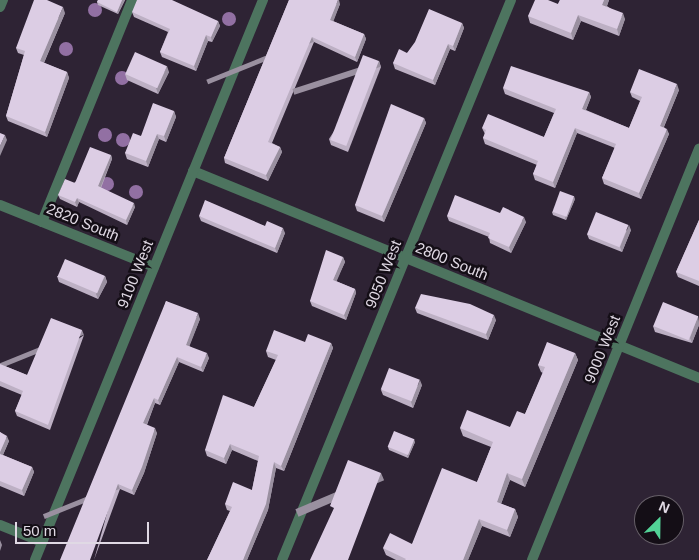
<!DOCTYPE html>
<style>
body{margin:0}
#map{position:relative;width:699px;height:560px;overflow:hidden;background:#2e2334;font-family:Arial,sans-serif}
div>[style]{position:absolute}
.lane>*{height:10px;margin:-5px;padding:0 5px;transform-origin:5px;border-radius:5px;background:#4d745f}
.street>*{height:10px;margin:-5px;padding:0 5px;transform-origin:5px;border-radius:5px;background:#4d745f}
.trees>*{width:14px;height:14px;margin:-7px;border-radius:50%;background:#9270a3}
.wall>*{inset:0;background:#bdb0c4}
.shaded-wall>*{inset:0;background:#9a90a0;transform-origin:0 0}
.building>*{inset:0;background:#dccde4;transform-origin:0 0}
span{translate:-50% -50%;white-space:nowrap;text-align:center;line-height:1.15;-webkit-text-stroke:5px #140e16;paint-order:stroke}
.street-label{font-size:15px;color:#e0d9e4}
.north{position:absolute;left:634px;top:495px;width:50px;height:50px;box-sizing:border-box;background:#140e16;border:1px solid #665f68;border-radius:50%;rotate:23deg;font-size:14px;font-weight:700;line-height:20px;text-align:center;color:#e0d9e4}
.north::after{content:'';display:block;margin:auto;width:18px;height:22px;background:#52d397;clip-path:polygon(50% 0,100% 100%,50% 72%,0 100%)}
.scale{position:absolute;left:15px;top:522px;width:134px;height:22px;box-sizing:border-box;border:2px solid #e0d9e4;border-top:0;padding-left:6px;font-size:15px;line-height:18px;white-space:nowrap;color:#e0d9e4;-webkit-text-stroke:4px #140e16;paint-order:stroke}
</style>
<div id="map">
<div class="lane">
<div style="left:42px;top:222px;width:240px;rotate:-67.9deg"></div>
</div>
<div class="street">
<div style="left:0;top:7px;width:8px;rotate:-67deg"></div>
<div style="left:193px;top:171px;width:547px;rotate:22.25deg"></div>
<div style="left:0;top:205px;width:166px;rotate:21.9deg"></div>
<div style="left:0;top:525px;width:45px;rotate:22deg"></div>
<div style="left:35px;top:560px;width:605px;rotate:-67.85deg"></div>
<div style="left:282px;top:560px;width:605px;rotate:-67.76deg"></div>
<div style="left:532px;top:560px;width:444px;rotate:-67.9deg"></div>
</div>
<div class="trees">
<div style="left:95px;top:10px"></div>
<div style="left:229px;top:19px"></div>
<div style="left:66px;top:49px"></div>
<div style="left:122px;top:78px"></div>
<div style="left:105px;top:135px"></div>
<div style="left:123px;top:140px"></div>
<div style="left:107px;top:184px"></div>
<div style="left:136px;top:192px"></div>
</div>
<div class="wall">
<div style="clip-path:polygon(98px 0,125px 0,118px 14px,98px 5px,97px 2px)"></div>
<div style="clip-path:polygon(289px 0,340px 4px,333px 21px,364px 34px,366px 39px,357px 62px,314px 42px,272px 143px,280px 147px,282px 152px,268px 181px,225px 163px,224px 158px)"></div>
<div style="clip-path:polygon(560px 0,609px 0,607px 6px,625px 19px,619px 36px,581px 21px,573px 40px,530px 23px,528px 16px,558px 4px)"></div>
<div style="clip-path:polygon(132px 12px,218px 21px,220px 26px,212px 42px,208px 41px,196px 71px,162px 57px,160px 52px,168px 32px,134px 17px)"></div>
<div style="clip-path:polygon(65px 13px,44px 63px,67px 72px,69px 78px,47px 137px,8px 121px,6px 116px,24px 55px,18px 53px,16px 48px)"></div>
<div style="clip-path:polygon(462px 23px,464px 28px,455px 51px,450px 49px,435px 85px,395px 69px,393px 63px,407px 53px)"></div>
<div style="clip-path:polygon(379px 61px,381px 67px,348px 152px,331px 145px,329px 139px)"></div>
<div style="clip-path:polygon(169px 72px,158px 94px,127px 80px,125px 74px)"></div>
<div style="clip-path:polygon(503px 88px,589px 92px,591px 97px,586px 110px,629px 128px,640px 101px,632px 97px,630px 92px,679px 90px,664px 127px,669px 134px,641px 199px,604px 184px,602px 178px,615px 148px,577px 133px,555px 188px,535px 180px,533px 174px,537px 165px,485px 144px,483px 138px,485px 134px,482px 128px,544px 137px,554px 113px,505px 94px)"></div>
<div style="clip-path:polygon(174px 111px,176px 117px,166px 142px,159px 139px,148px 167px,127px 159px,125px 153px,141px 136px)"></div>
<div style="clip-path:polygon(424px 118px,426px 123px,384px 222px,357px 211px,355px 205px)"></div>
<div style="clip-path:polygon(111px 155px,112px 159px,101px 188px,135px 207px,127px 225px,79px 202px,77px 207px,60px 199px,58px 195px)"></div>
<div style="clip-path:polygon(575px 199px,566px 220px,553px 215px,552px 212px)"></div>
<div style="clip-path:polygon(500px 213px,526px 222px,511px 253px,490px 243px,489px 237px,449px 221px,447px 216px)"></div>
<div style="clip-path:polygon(199px 216px,265px 226px,285px 233px,277px 253px,201px 221px)"></div>
<div style="clip-path:polygon(699px 220px,699px 286px,678px 277px,676px 272px)"></div>
<div style="clip-path:polygon(631px 230px,622px 252px,589px 239px,587px 234px)"></div>
<div style="clip-path:polygon(343px 257px,345px 262px,336px 281px,355px 289px,356px 293px,346px 320px,312px 306px,310px 301px)"></div>
<div style="clip-path:polygon(57px 276px,105px 276px,107px 282px,98px 299px,59px 282px)"></div>
<div style="clip-path:polygon(166px 301px,200px 319px,189px 346px,209px 358px,203px 372px,179px 362px,160px 405px,155px 403px,147px 425px,157px 433px,144px 473px,134px 495px,120px 489px,94px 560px)"></div>
<div style="clip-path:polygon(415px 308px,496px 320px,488px 340px,417px 313px)"></div>
<div style="clip-path:polygon(698px 316px,699px 325px,692px 343px,655px 332px,653px 326px)"></div>
<div style="clip-path:polygon(84px 335px,50px 430px,17px 416px,15px 411px,22px 395px,0 386px,0 364px,27px 375px)"></div>
<div style="clip-path:polygon(305px 342px,331px 343px,333px 348px,284px 471px,276px 468px,268px 510px,247px 560px,207px 560px,230px 511px,227px 510px,225px 504px,252px 490px,258px 461px,232px 450px,226px 464px,207px 456px,205px 450px,254px 407px,276px 360px,268px 357px,266px 351px)"></div>
<div style="clip-path:polygon(575px 353px,578px 360px,525px 487px,510px 480px,501px 504px,515px 509px,518px 517px,510px 537px,482px 526px,468px 560px,396px 560px,386px 555px,383px 548px,412px 544px,477px 482px,491px 447px,463px 436px,460px 428px,510px 427px,525px 414px,543px 373px,541px 372px,538px 365px)"></div>
<div style="clip-path:polygon(422px 385px,413px 408px,383px 395px,381px 390px)"></div>
<div style="clip-path:polygon(0 432px,9px 441px,3px 455px,32px 467px,34px 472px,24px 496px,0 486px)"></div>
<div style="clip-path:polygon(415px 442px,408px 458px,389px 450px,388px 447px)"></div>
</div>
<div class="shaded-wall">
<div style="clip-path:polygon(122px 0,125px 0,118px 14px,117px 12px)"></div>
<div style="clip-path:polygon(338px 0,339px 0,340px 4px,332px 25px,330px 20px)"></div>
<div style="clip-path:polygon(604px 0,609px 0,605px 11px,602px 5px)"></div>
<div style="clip-path:polygon(63px 7px,65px 13px,42px 67px,40px 61px)"></div>
<div style="clip-path:polygon(623px 13px,625px 19px,619px 36px,617px 29px)"></div>
<div style="clip-path:polygon(578px 15px,581px 21px,573px 40px,571px 33px)"></div>
<div style="clip-path:polygon(218px 21px,220px 26px,212px 42px,211px 37px)"></div>
<div style="clip-path:polygon(462px 23px,464px 28px,455px 51px,453px 46px)"></div>
<div style="clip-path:polygon(364px 34px,366px 39px,357px 62px,355px 57px)"></div>
<div style="clip-path:polygon(206px 35px,208px 41px,196px 71px,194px 66px)"></div>
<div style="left:312px;top:37px;width:5px;height:114px;rotate:68deg"></div>
<div style="clip-path:polygon(448px 44px,450px 49px,435px 85px,433px 80px)"></div>
<div style="left:379px;top:61px;width:6px;height:91px;rotate:72deg"></div>
<div style="clip-path:polygon(167px 66px,169px 72px,158px 94px,156px 88px)"></div>
<div style="clip-path:polygon(67px 72px,69px 78px,47px 137px,45px 132px)"></div>
<div style="clip-path:polygon(677px 84px,679px 90px,662px 131px,660px 126px)"></div>
<div style="clip-path:polygon(589px 92px,591px 97px,584px 114px,582px 109px)"></div>
<div style="clip-path:polygon(174px 111px,176px 117px,166px 142px,164px 136px)"></div>
<div style="clip-path:polygon(424px 118px,426px 123px,384px 222px,382px 216px)"></div>
<div style="clip-path:polygon(575px 128px,577px 133px,555px 188px,553px 182px)"></div>
<div style="clip-path:polygon(667px 129px,669px 134px,641px 199px,639px 193px)"></div>
<div style="clip-path:polygon(157px 134px,159px 139px,148px 167px,146px 161px)"></div>
<div style="clip-path:polygon(5px 135px,7px 140px,0 156px,0 146px)"></div>
<div style="clip-path:polygon(280px 147px,282px 152px,268px 181px,266px 175px)"></div>
<div style="clip-path:polygon(111px 155px,112px 159px,99px 191px,98px 186px)"></div>
<div style="clip-path:polygon(574px 196px,575px 199px,566px 220px,565px 218px)"></div>
<div style="clip-path:polygon(77px 198px,79px 202px,77px 207px,75px 202px)"></div>
<div style="clip-path:polygon(134px 203px,135px 207px,127px 225px,126px 220px)"></div>
<div style="clip-path:polygon(524px 217px,526px 222px,511px 253px,509px 247px)"></div>
<div style="clip-path:polygon(629px 225px,631px 230px,622px 252px,620px 247px)"></div>
<div style="clip-path:polygon(283px 228px,285px 233px,277px 253px,275px 248px)"></div>
<div style="clip-path:polygon(343px 257px,345px 262px,335px 285px,333px 280px)"></div>
<div style="clip-path:polygon(105px 276px,107px 282px,98px 299px,96px 294px)"></div>
<div style="clip-path:polygon(355px 289px,356px 293px,346px 320px,344px 315px)"></div>
<div style="clip-path:polygon(198px 313px,200px 319px,188px 350px,186px 345px)"></div>
<div style="clip-path:polygon(494px 315px,496px 320px,488px 340px,486px 334px)"></div>
<div style="clip-path:polygon(698px 316px,699px 325px,692px 343px,690px 338px)"></div>
<div style="left:82px;top:330px;width:5px;height:101px;rotate:68deg"></div>
<div style="clip-path:polygon(331px 343px,333px 348px,284px 471px,281px 466px)"></div>
<div style="clip-path:polygon(207px 353px,209px 358px,203px 372px,201px 367px)"></div>
<div style="clip-path:polygon(575px 353px,578px 360px,525px 487px,522px 479px)"></div>
<div style="clip-path:polygon(177px 357px,179px 362px,160px 405px,158px 400px)"></div>
<div style="clip-path:polygon(420px 380px,422px 385px,413px 408px,411px 402px)"></div>
<div style="clip-path:polygon(154px 398px,155px 403px,145px 429px,143px 423px)"></div>
<div style="clip-path:polygon(155px 428px,157px 433px,144px 473px,134px 495px,132px 490px)"></div>
<div style="clip-path:polygon(7px 436px,9px 441px,1px 459px,0 452px)"></div>
<div style="clip-path:polygon(414px 439px,415px 442px,408px 458px,407px 455px)"></div>
<div style="clip-path:polygon(230px 444px,232px 450px,226px 464px,224px 458px)"></div>
<div style="clip-path:polygon(274px 462px,276px 468px,268px 510px,247px 560px,243px 560px)"></div>
<div style="clip-path:polygon(32px 467px,34px 472px,24px 496px,22px 490px)"></div>
<div style="left:381px;top:473px;width:8px;height:93px;rotate:67deg"></div>
<div style="clip-path:polygon(507px 473px,510px 480px,499px 509px,497px 502px)"></div>
<div style="left:118px;top:484px;width:5px;height:81px;rotate:68deg"></div>
<div style="clip-path:polygon(515px 509px,518px 517px,510px 537px,507px 530px)"></div>
<div style="clip-path:polygon(479px 519px,482px 526px,468px 560px,463px 560px)"></div>
<div style="clip-path:polygon(0 540px,2px 545px,0 551px)"></div>
</div>
<div class="building">
<div style="clip-path:polygon(34px 0,47px 0,63px 7px,40px 61px,67px 72px,45px 132px,6px 116px,25px 51px,16px 48px)"></div>
<div style="clip-path:polygon(98px 0,122px 0,117px 12px,97px 2px)"></div>
<div style="clip-path:polygon(137px 0,172px 0,218px 21px,211px 37px,206px 35px,194px 66px,160px 52px,170px 29px,132px 12px)"></div>
<div style="clip-path:polygon(289px 0,338px 0,330px 20px,364px 34px,355px 57px,312px 37px,268px 142px,280px 147px,266px 175px,224px 158px)"></div>
<div style="clip-path:polygon(535px 0,548px 0,558px 4px,560px 0,604px 0,602px 5px,623px 13px,617px 29px,578px 15px,571px 33px,528px 16px)"></div>
<div style="clip-path:polygon(429px 9px,462px 23px,453px 46px,448px 44px,433px 80px,393px 63px,399px 49px,407px 53px,415px 42px)"></div>
<div style="left:135px;top:52px;width:35px;height:24px;rotate:24deg"></div>
<div style="left:363px;top:55px;width:17px;height:91px;rotate:21deg"></div>
<div style="clip-path:polygon(511px 66px,589px 92px,582px 109px,629px 128px,642px 97px,630px 92px,639px 69px,677px 84px,660px 126px,667px 129px,639px 193px,602px 178px,616px 144px,575px 128px,553px 182px,533px 174px,538px 161px,483px 138px,486px 130px,482px 128px,488px 114px,544px 137px,556px 109px,503px 88px)"></div>
<div style="clip-path:polygon(153px 103px,174px 111px,164px 136px,157px 134px,146px 161px,125px 153px,133px 133px,141px 136px)"></div>
<div style="clip-path:polygon(391px 104px,424px 118px,382px 216px,355px 205px)"></div>
<div style="clip-path:polygon(0 133px,5px 135px,0 146px)"></div>
<div style="clip-path:polygon(90px 147px,111px 155px,98px 186px,134px 203px,126px 220px,77px 198px,75px 202px,58px 195px,65px 179px,75px 183px)"></div>
<div style="left:560px;top:191px;width:15px;height:22px;rotate:20deg"></div>
<div style="clip-path:polygon(455px 195px,500px 213px,503px 207px,524px 217px,509px 247px,488px 238px,490px 233px,447px 216px)"></div>
<div style="clip-path:polygon(205px 200px,265px 226px,267px 221px,283px 228px,275px 248px,199px 216px)"></div>
<div style="left:596px;top:212px;width:35px;height:24px;rotate:22deg"></div>
<div style="clip-path:polygon(699px 220px,699px 281px,676px 272px)"></div>
<div style="clip-path:polygon(326px 250px,343px 257px,333px 280px,355px 289px,344px 315px,310px 301px)"></div>
<div style="left:65px;top:259px;width:43px;height:19px;rotate:23deg"></div>
<div style="clip-path:polygon(421px 294px,470px 304px,494px 315px,486px 334px,415px 308px)"></div>
<div style="clip-path:polygon(166px 301px,198px 313px,186px 345px,207px 353px,201px 367px,177px 357px,158px 400px,154px 398px,143px 423px,155px 428px,142px 467px,132px 490px,118px 484px,90px 560px,60px 560px)"></div>
<div style="left:663px;top:302px;width:38px;height:26px;rotate:22deg"></div>
<div style="clip-path:polygon(51px 318px,82px 330px,48px 425px,15px 411px,23px 391px,0 381px,0 364px,27px 375px)"></div>
<div style="clip-path:polygon(274px 330px,305px 342px,308px 334px,331px 343px,281px 466px,274px 462px,266px 504px,243px 560px,207px 560px,232px 507px,225px 504px,233px 482px,252px 490px,259px 456px,230px 444px,224px 458px,205px 450px,223px 395px,254px 407px,278px 355px,266px 351px)"></div>
<div style="clip-path:polygon(547px 342px,575px 353px,522px 479px,507px 473px,497px 502px,515px 509px,507px 530px,479px 519px,463px 560px,405px 560px,406px 559px,383px 548px,390px 533px,412px 544px,442px 468px,477px 482px,493px 442px,460px 428px,467px 410px,510px 427px,517px 411px,525px 414px,545px 367px,538px 365px)"></div>
<div style="left:389px;top:368px;width:33px;height:23px;rotate:21deg"></div>
<div style="left:394px;top:431px;width:22px;height:17px;rotate:22deg"></div>
<div style="clip-path:polygon(0 432px,7px 436px,0 452px)"></div>
<div style="clip-path:polygon(0 454px,32px 467px,22px 490px,0 481px)"></div>
<div style="clip-path:polygon(348px 460px,381px 473px,348px 560px,310px 560px,334px 508px,330px 506px)"></div>
</div>
<div class="street-label">
<span style="left:83px;top:222px;rotate:22deg">2820 South</span>
<span style="left:452px;top:261px;rotate:22deg">2800 South</span>
<span style="left:135px;top:274px;rotate:-68deg">9100 West</span>
<span style="left:383px;top:274px;rotate:-68deg">9050 West</span>
<span style="left:602px;top:349px;rotate:-68deg">9000 West</span>
</div>
<div class="north">N</div>
<div class="scale">50 m</div>
</div>
